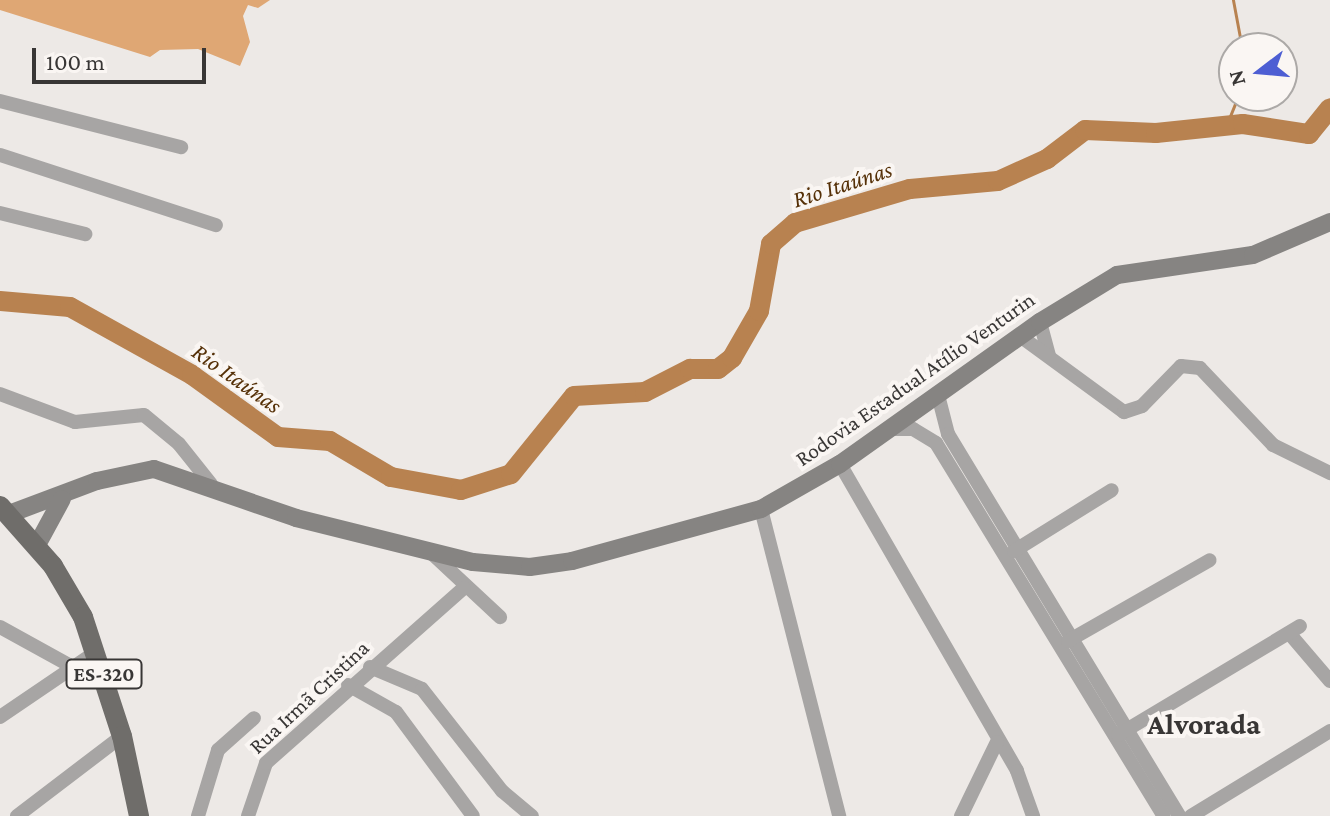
<!DOCTYPE html>
<meta charset="utf-8">
<style>
body{margin:0}
#map{position:relative;width:1330px;height:816px;overflow:hidden;background:#ede9e6;font-family:"Crimson Pro",serif}
div>[style]{position:absolute}
.forest>*{inset:0;background:#dfa774}
.stream>*{height:3px;margin:-1.5px;padding:0 1.5px;transform-origin:1.5px;border-radius:1.5px;background:#b88250}
.river>*{height:20px;margin:-10px;padding:0 10px;transform-origin:10px;border-radius:10px;background:#b88250}
.minor>*{height:14px;margin:-7px;padding:0 7px;transform-origin:7px;border-radius:7px;background:#a7a5a4}
.secondary>*{height:18px;margin:-9px;padding:0 9px;transform-origin:9px;border-radius:9px;background:#868482}
.primary>*{height:20px;margin:-10px;padding:0 10px;transform-origin:10px;border-radius:10px;background:#6f6d6a}
span{translate:-50% -50%;white-space:nowrap;text-align:center;line-height:1.15;-webkit-text-stroke:8px #faf6f3;paint-order:stroke}
.shield-label span{padding:2px 6px;background:#faf6f3;border:2px solid;border-radius:6px;-webkit-text-stroke-width:0}
.shield-label{font-size:20px;color:#383635;font-weight:700}
.street-label{font-size:22px;color:#383635}
.water-label{font-size:24px;color:#553007;font-style:italic}
.district-label{font-size:30px;color:#383635;font-weight:700}
.north{position:absolute;left:1218px;top:32px;width:80px;height:80px;box-sizing:border-box;background:#faf6f3;border:2px solid #aca9a7;border-radius:50%;rotate:254deg;font-size:22px;font-weight:700;line-height:32px;text-align:center;color:#383635}
.north::after{content:'';display:block;margin:auto;width:28px;height:36px;background:#4d5ed3;clip-path:polygon(50% 0,100% 100%,50% 72%,0 100%)}
.scale{position:absolute;left:32px;top:48px;width:174px;height:36px;box-sizing:border-box;border:4px solid #383635;border-top:0;padding-left:10px;font-size:24px;line-height:28px;white-space:nowrap;color:#383635;-webkit-text-stroke:6px #faf6f3;paint-order:stroke}
</style>
<div id="map">
<div class="forest">
<div style="clip-path:polygon(0 0,270px 0,258px 8px,248px 5px,243px 16px,250px 42px,240px 66px,198px 49px,160px 50px,150px 57px,0 10px)"></div>
</div>
<div class="stream">
<div style="left:1233px;top:0;width:49px;rotate:79.4deg"></div>
<div style="left:1226px;top:126px;width:32px;rotate:-68deg"></div>
</div>
<div class="river">
<div style="left:0;top:301px;width:70px;rotate:4.9deg"></div>
<div style="left:70px;top:307px;width:140px;rotate:29.1deg"></div>
<div style="left:192px;top:375px;width:106px;rotate:35.8deg"></div>
<div style="left:278px;top:437px;width:52px;rotate:4.4deg"></div>
<div style="left:330px;top:441px;width:71px;rotate:30.5deg"></div>
<div style="left:391px;top:477px;width:71px;rotate:10.5deg"></div>
<div style="left:461px;top:490px;width:52px;rotate:-17.7deg"></div>
<div style="left:511px;top:474px;width:100px;rotate:-51.1deg"></div>
<div style="left:574px;top:396px;width:71px;rotate:-3.2deg"></div>
<div style="left:645px;top:392px;width:51px;rotate:-27.1deg"></div>
<div style="left:690px;top:369px;width:28px"></div>
<div style="left:718px;top:369px;width:18px;rotate:-38deg"></div>
<div style="left:732px;top:358px;width:54px;rotate:-60.1deg"></div>
<div style="left:759px;top:311px;width:68px;rotate:-79.8deg"></div>
<div style="left:771px;top:244px;width:32px;rotate:-41deg"></div>
<div style="left:795px;top:223px;width:120px;rotate:-16.5deg"></div>
<div style="left:910px;top:189px;width:88px;rotate:-5.2deg"></div>
<div style="left:998px;top:181px;width:54px;rotate:-24.2deg"></div>
<div style="left:1047px;top:159px;width:48px;rotate:-37.3deg"></div>
<div style="left:1085px;top:130px;width:71px;rotate:2.4deg"></div>
<div style="left:1156px;top:133px;width:87px;rotate:-5.9deg"></div>
<div style="left:1243px;top:124px;width:67px;rotate:8.6deg"></div>
<div style="left:1309px;top:134px;width:33px;rotate:-51deg"></div>
</div>
<div class="minor">
<div style="left:0;top:101px;width:187px;rotate:14.3deg"></div>
<div style="left:0;top:155px;width:227px;rotate:18deg"></div>
<div style="left:0;top:213px;width:88px;rotate:13.9deg"></div>
<div style="left:1040px;top:322px;width:34px;rotate:75deg"></div>
<div style="left:1020px;top:336px;width:129px;rotate:36.2deg"></div>
<div style="left:1124px;top:412px;width:19px;rotate:-18deg"></div>
<div style="left:1142px;top:406px;width:56px;rotate:-45.7deg"></div>
<div style="left:1181px;top:366px;width:19px;rotate:6deg"></div>
<div style="left:1200px;top:368px;width:106px;rotate:46.5deg"></div>
<div style="left:1273px;top:445px;width:64px;rotate:26.2deg"></div>
<div style="left:0;top:394px;width:80px;rotate:20.5deg"></div>
<div style="left:75px;top:422px;width:69px;rotate:-5.8deg"></div>
<div style="left:144px;top:415px;width:45px;rotate:39.6deg"></div>
<div style="left:179px;top:444px;width:51px;rotate:51.3deg"></div>
<div style="left:938px;top:395px;width:40px;rotate:75.6deg"></div>
<div style="left:948px;top:434px;width:446px;rotate:58.8deg"></div>
<div style="left:894px;top:429px;width:19px"></div>
<div style="left:913px;top:429px;width:27px;rotate:31deg"></div>
<div style="left:936px;top:443px;width:437px;rotate:58.6deg"></div>
<div style="left:840px;top:464px;width:354px;rotate:60deg"></div>
<div style="left:1017px;top:771px;width:48px;rotate:70.4deg"></div>
<div style="left:761px;top:509px;width:317px;rotate:75.7deg"></div>
<div style="left:427px;top:549px;width:100px;rotate:43deg"></div>
<div style="left:1014px;top:551px;width:115px;rotate:-31.9deg"></div>
<div style="left:0;top:627px;width:79px;rotate:28.8deg"></div>
<div style="left:1289px;top:633px;width:63px;rotate:49.5deg"></div>
<div style="left:1068px;top:641px;width:163px;rotate:-29.7deg"></div>
<div style="left:370px;top:667px;width:56px;rotate:22.9deg"></div>
<div style="left:422px;top:689px;width:130px;rotate:51.9deg"></div>
<div style="left:502px;top:791px;width:39px;rotate:40deg"></div>
<div style="left:348px;top:685px;width:55px;rotate:29.4deg"></div>
<div style="left:396px;top:712px;width:129px;rotate:53.5deg"></div>
<div style="left:0;top:717px;width:117px;rotate:-34.2deg"></div>
<div style="left:1118px;top:735px;width:212px;rotate:-30.9deg"></div>
<div style="left:17px;top:816px;width:132px;rotate:-37.3deg"></div>
<div style="left:198px;top:816px;width:69px;rotate:-73.1deg"></div>
<div style="left:218px;top:750px;width:48px;rotate:-41.6deg"></div>
<div style="left:248px;top:816px;width:56px;rotate:-71.2deg"></div>
<div style="left:266px;top:763px;width:264px;rotate:-41.5deg"></div>
<div style="left:961px;top:816px;width:82px;rotate:-64.1deg"></div>
<div style="left:1191px;top:816px;width:163px;rotate:-31.4deg"></div>
</div>
<div class="secondary">
<div style="left:9px;top:514px;width:94px;rotate:-20.6deg"></div>
<div style="left:97px;top:481px;width:58px;rotate:-11.9deg"></div>
<div style="left:154px;top:469px;width:150px;rotate:19deg"></div>
<div style="left:296px;top:518px;width:182px;rotate:14deg"></div>
<div style="left:473px;top:562px;width:57px;rotate:5deg"></div>
<div style="left:530px;top:567px;width:42px;rotate:-8.1deg"></div>
<div style="left:572px;top:561px;width:196px;rotate:-15.4deg"></div>
<div style="left:761px;top:509px;width:91px;rotate:-29.7deg"></div>
<div style="left:840px;top:464px;width:245px;rotate:-35.4deg"></div>
<div style="left:1040px;top:322px;width:90px;rotate:-31.4deg"></div>
<div style="left:1117px;top:275px;width:137px;rotate:-8.4deg"></div>
<div style="left:1253px;top:255px;width:84px;rotate:-23.2deg"></div>
<div style="left:37px;top:545px;width:52px;rotate:-61.5deg"></div>
</div>
<div class="primary">
<div style="left:0;top:506px;width:80px;rotate:48.5deg"></div>
<div style="left:53px;top:566px;width:59px;rotate:59.5deg"></div>
<div style="left:83px;top:617px;width:125px;rotate:71.9deg"></div>
<div style="left:122px;top:736px;width:82px;rotate:78deg"></div>
</div>
<div class="shield-label">
<span style="left:104px;top:674px">ES-320</span>
</div>
<div class="street-label">
<span style="left:915px;top:379px;rotate:-35deg">Rodovia Estadual Atílio Venturin</span>
<span style="left:309px;top:697px;rotate:-43deg">Rua Irmã Cristina</span>
</div>
<div class="water-label">
<span style="left:842px;top:184px;rotate:-18deg">Rio Itaúnas</span>
<span style="left:237px;top:378px;rotate:35deg">Rio Itaúnas</span>
</div>
<div class="district-label">
<span style="left:1204px;top:724px">Alvorada</span>
</div>
<div class="north">N</div>
<div class="scale">100 m</div>
</div>
